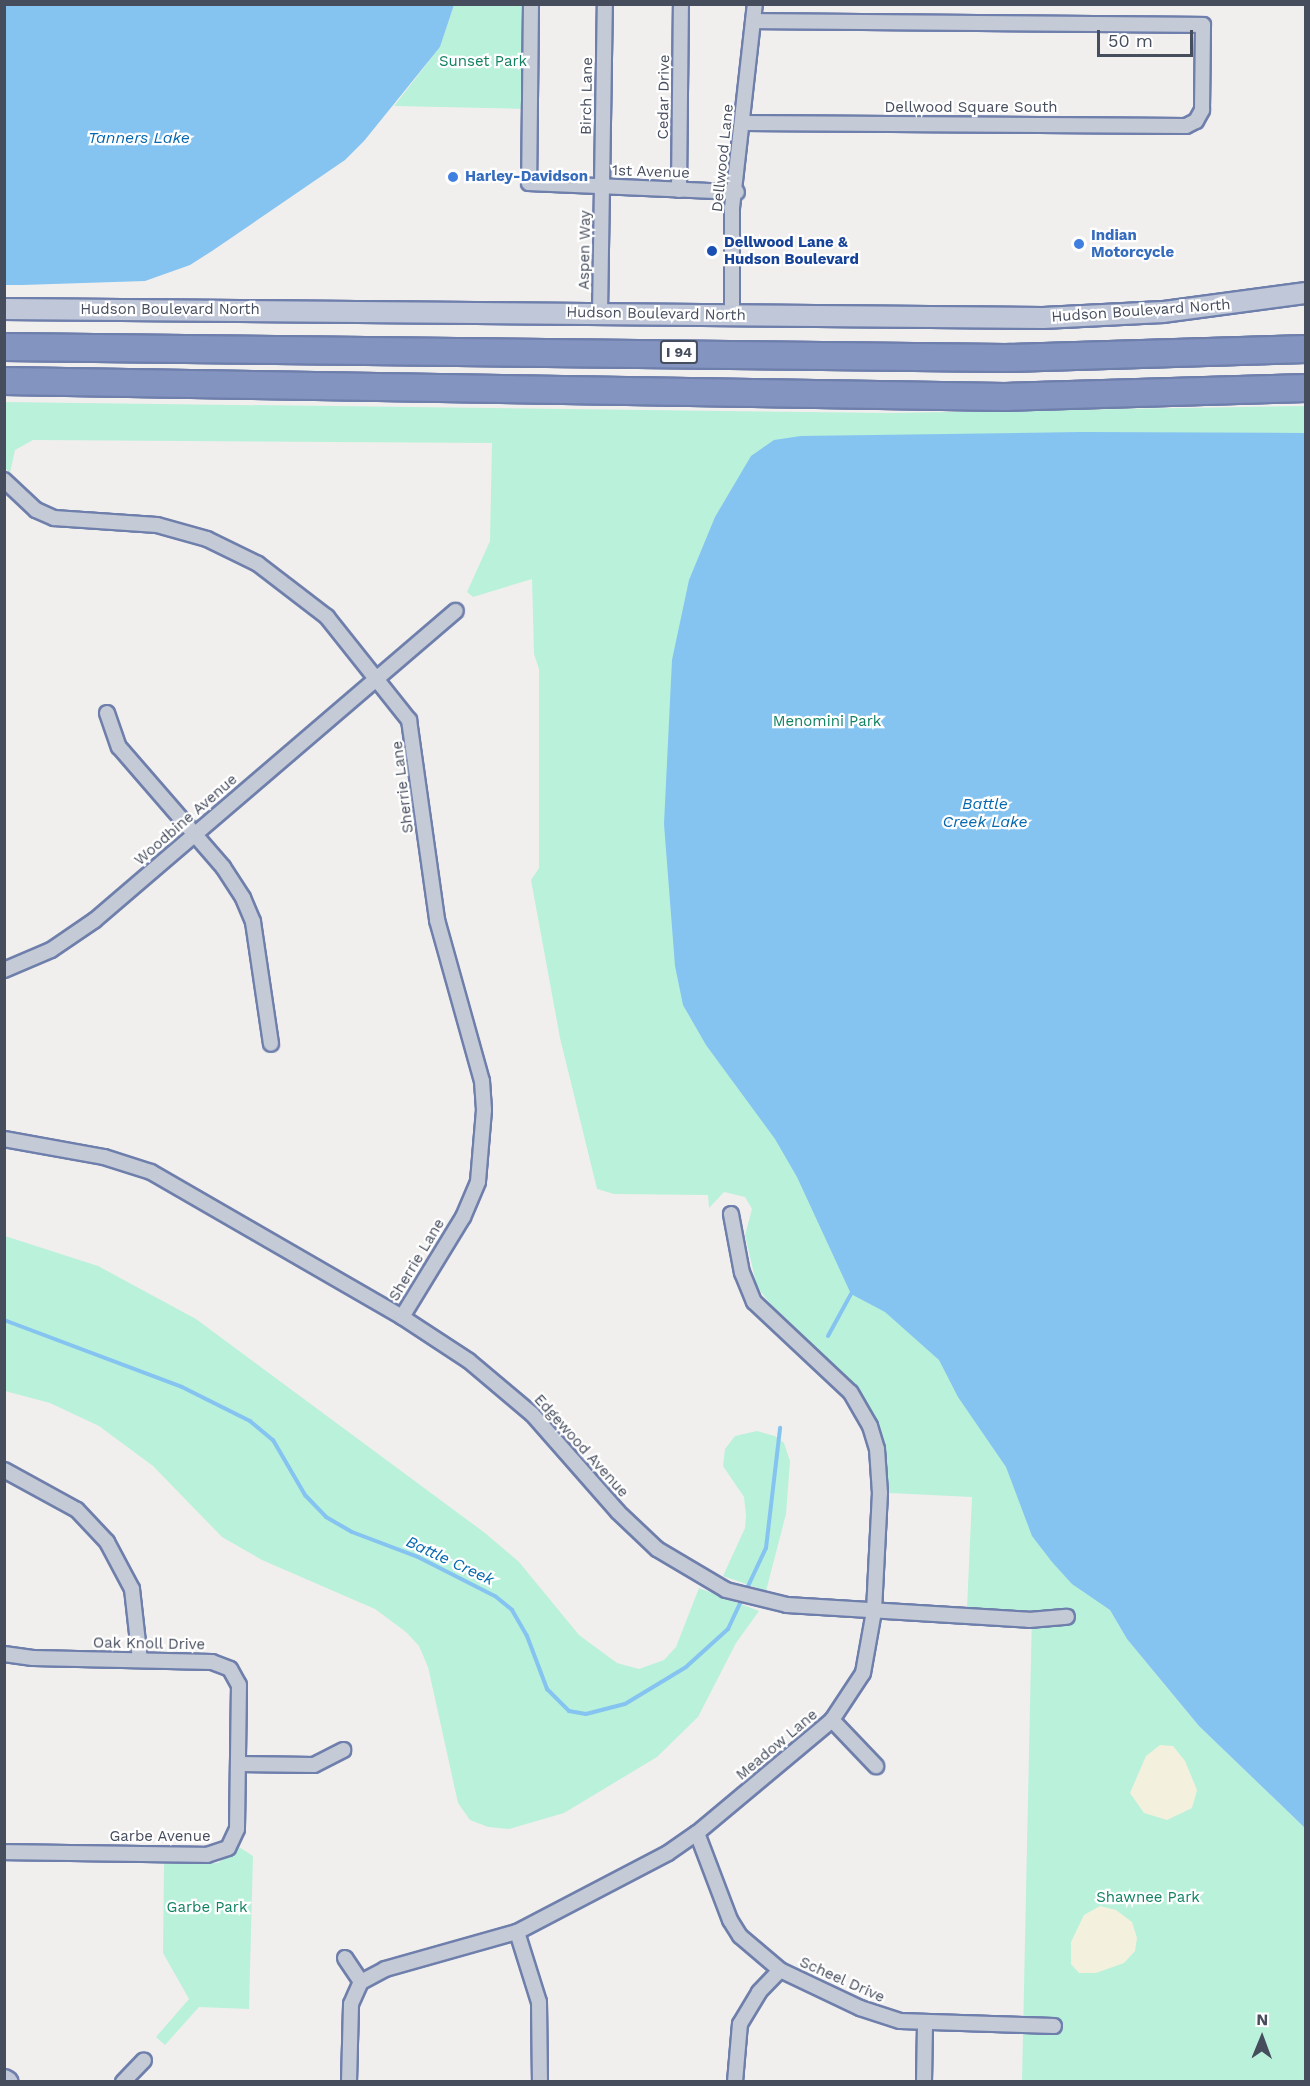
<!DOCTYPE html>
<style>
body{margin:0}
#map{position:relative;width:1310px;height:2086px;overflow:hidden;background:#f1efee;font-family:"Work Sans",sans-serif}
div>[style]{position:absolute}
.green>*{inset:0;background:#baf1db}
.sand>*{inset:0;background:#f3f1de}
.water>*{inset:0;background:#85c3f0}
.stream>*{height:4px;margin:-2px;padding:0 2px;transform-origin:2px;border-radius:2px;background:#85c3f0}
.roads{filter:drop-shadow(2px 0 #6f7fac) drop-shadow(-2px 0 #6f7fac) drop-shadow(0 2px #6f7fac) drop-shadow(0 -2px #6f7fac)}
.street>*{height:14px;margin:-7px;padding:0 7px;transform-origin:7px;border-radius:7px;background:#c4cad6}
.secondary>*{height:20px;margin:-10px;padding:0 10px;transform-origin:10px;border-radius:10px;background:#c0c7d8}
.highway>*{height:26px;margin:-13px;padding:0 13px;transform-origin:13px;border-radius:13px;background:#8494c0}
.dots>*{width:16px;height:16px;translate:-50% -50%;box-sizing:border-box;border:3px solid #fff;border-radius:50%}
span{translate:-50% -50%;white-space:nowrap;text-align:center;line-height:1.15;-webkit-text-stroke:4.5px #fff;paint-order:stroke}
.shield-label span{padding:2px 4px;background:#fff;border:2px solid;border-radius:4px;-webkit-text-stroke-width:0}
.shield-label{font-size:14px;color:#464d5d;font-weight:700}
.park-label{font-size:15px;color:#128262}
.street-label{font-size:15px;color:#464d5d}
.shop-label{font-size:15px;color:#366cbe;font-weight:700}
.left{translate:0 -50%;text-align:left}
.transit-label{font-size:15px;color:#164399;font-weight:700}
.water-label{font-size:16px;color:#0568b0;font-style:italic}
.frame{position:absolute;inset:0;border:6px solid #464d5d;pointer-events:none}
.north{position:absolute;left:1232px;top:2008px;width:60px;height:60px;-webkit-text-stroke:4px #fff;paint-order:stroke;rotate:1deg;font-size:16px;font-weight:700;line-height:24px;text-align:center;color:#464d5d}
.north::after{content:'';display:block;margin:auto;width:21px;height:27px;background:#464d5d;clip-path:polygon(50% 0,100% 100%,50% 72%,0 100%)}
.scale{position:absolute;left:1097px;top:30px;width:96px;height:27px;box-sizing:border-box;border:3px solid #464d5d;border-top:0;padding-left:8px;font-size:18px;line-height:21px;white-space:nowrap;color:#464d5d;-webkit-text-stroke:4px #fff;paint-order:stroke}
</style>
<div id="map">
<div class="green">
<div style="clip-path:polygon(454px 5px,531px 5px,528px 109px,394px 106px,440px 47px)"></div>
<div style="clip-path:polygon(4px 402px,890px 413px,1305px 406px,1305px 433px,1122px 433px,1110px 1610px,1127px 1639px,1199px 1726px,1305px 1828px,1305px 2081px,1022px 2081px,1032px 1611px,967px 1608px,972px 1497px,889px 1493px,886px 1452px,868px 1405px,842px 1372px,772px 1306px,757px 1287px,745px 1235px,752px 1209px,745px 1197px,724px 1192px,709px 1208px,708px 1195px,614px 1194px,597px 1189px,560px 1038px,531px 880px,539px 868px,539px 669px,534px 654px,532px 579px,473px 597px,467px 592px,490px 541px,492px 443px,33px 440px,15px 450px,10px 473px,5px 468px)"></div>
<div style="clip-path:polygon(5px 1236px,98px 1266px,196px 1319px,485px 1533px,519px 1562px,579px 1635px,617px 1663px,639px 1669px,664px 1660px,676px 1647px,699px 1588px,759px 1611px,736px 1643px,698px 1717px,657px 1757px,564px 1813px,509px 1829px,488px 1827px,470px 1820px,458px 1803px,428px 1667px,419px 1646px,406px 1632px,375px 1609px,262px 1560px,222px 1537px,153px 1466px,99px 1426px,50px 1403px,5px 1391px)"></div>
<div style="clip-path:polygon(757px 1431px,775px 1436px,784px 1443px,790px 1461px,786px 1514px,766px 1591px,723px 1576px,745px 1528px,746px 1515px,744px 1497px,723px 1466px,725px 1449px,735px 1436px)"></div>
<div style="clip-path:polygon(239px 1847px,253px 1856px,249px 2009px,199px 2007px,165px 2045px,156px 2037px,189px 1999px,163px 1953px,164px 1864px,218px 1863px)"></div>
</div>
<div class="sand">
<div style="clip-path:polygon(1160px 1745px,1173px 1746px,1185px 1761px,1197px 1790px,1192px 1808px,1167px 1820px,1144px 1813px,1130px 1793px,1146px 1756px)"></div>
<div style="clip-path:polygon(1100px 1906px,1116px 1910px,1132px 1922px,1137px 1938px,1135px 1951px,1124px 1963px,1096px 1973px,1079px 1973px,1071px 1964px,1071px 1942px,1084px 1915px)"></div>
</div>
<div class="water">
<div style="clip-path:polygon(5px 4px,454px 4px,454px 5px,440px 47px,364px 141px,345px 160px,212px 251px,190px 265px,145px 281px,22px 285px,5px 285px)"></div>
<div style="clip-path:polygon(1081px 432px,1305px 433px,1305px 1828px,1199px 1726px,1127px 1639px,1110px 1610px,1072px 1584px,1052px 1562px,1032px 1536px,1006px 1467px,958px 1397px,939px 1360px,885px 1312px,851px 1294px,797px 1177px,775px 1139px,706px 1045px,683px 1005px,675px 966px,664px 824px,672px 660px,689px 580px,715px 517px,751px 456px,774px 440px,801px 436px)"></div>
</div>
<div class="stream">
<div style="left:4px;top:1320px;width:190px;rotate:20.6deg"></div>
<div style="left:182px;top:1387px;width:76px;rotate:26.6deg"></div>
<div style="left:250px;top:1421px;width:30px;rotate:40deg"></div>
<div style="left:273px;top:1440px;width:64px;rotate:59.8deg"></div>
<div style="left:305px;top:1495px;width:30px;rotate:46deg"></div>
<div style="left:326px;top:1517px;width:30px;rotate:30deg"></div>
<div style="left:352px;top:1532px;width:71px;rotate:20.7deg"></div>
<div style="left:418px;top:1557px;width:86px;rotate:26.9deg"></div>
<div style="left:495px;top:1596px;width:22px;rotate:39deg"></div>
<div style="left:512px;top:1610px;width:30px;rotate:60deg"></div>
<div style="left:527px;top:1636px;width:57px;rotate:69.3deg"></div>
<div style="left:547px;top:1689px;width:31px;rotate:45deg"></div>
<div style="left:569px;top:1711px;width:17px;rotate:10deg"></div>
<div style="left:586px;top:1714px;width:40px;rotate:-14.4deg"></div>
<div style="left:625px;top:1704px;width:71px;rotate:-31.2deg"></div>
<div style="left:686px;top:1667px;width:57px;rotate:-42.1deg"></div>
<div style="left:728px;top:1629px;width:89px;rotate:-64.9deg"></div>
<div style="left:766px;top:1548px;width:121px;rotate:-83.3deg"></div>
<div style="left:828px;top:1336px;width:48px;rotate:-61.3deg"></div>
</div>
<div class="roads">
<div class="street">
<div style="left:531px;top:4px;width:179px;rotate:90.6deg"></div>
<div style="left:529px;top:183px;width:208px;rotate:2.5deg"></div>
<div style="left:744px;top:123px;width:442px;rotate:0.4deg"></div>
<div style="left:1186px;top:126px;width:11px;rotate:-27deg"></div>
<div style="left:1196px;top:121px;width:13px;rotate:-61deg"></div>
<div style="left:1202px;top:110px;width:85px;rotate:-89.3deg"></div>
<div style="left:1203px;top:25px;width:450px;rotate:-179.5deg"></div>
<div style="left:679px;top:190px;width:186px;rotate:-89.4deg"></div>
<div style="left:600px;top:313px;width:309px;rotate:-89.1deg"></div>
<div style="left:732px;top:316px;width:108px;rotate:-90deg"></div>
<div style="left:732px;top:208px;width:205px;rotate:-83.6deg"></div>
<div style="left:4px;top:480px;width:44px;rotate:43.2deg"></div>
<div style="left:36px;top:510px;width:20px;rotate:24deg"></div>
<div style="left:54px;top:518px;width:103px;rotate:3.9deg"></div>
<div style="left:157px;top:525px;width:52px;rotate:15.6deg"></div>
<div style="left:207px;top:539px;width:57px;rotate:26.1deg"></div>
<div style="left:258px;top:564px;width:87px;rotate:37.5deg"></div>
<div style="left:327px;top:617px;width:132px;rotate:51.5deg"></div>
<div style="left:409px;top:720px;width:202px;rotate:82deg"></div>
<div style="left:437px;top:920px;width:167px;rotate:74.4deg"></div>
<div style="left:482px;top:1081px;width:29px;rotate:86deg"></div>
<div style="left:484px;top:1110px;width:72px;rotate:94.8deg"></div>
<div style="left:478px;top:1182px;width:38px;rotate:113deg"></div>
<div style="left:463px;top:1217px;width:117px;rotate:121.4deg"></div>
<div style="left:107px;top:713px;width:36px;rotate:71deg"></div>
<div style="left:119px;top:747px;width:159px;rotate:49.1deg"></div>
<div style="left:223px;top:867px;width:37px;rotate:57deg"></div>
<div style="left:243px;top:898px;width:26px;rotate:67deg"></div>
<div style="left:253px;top:922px;width:123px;rotate:81.6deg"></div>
<div style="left:4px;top:970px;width:51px;rotate:-23.1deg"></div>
<div style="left:51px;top:950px;width:53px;rotate:-34.3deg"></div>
<div style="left:95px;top:920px;width:475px;rotate:-40.6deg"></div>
<div style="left:4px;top:1139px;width:102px;rotate:10.2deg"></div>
<div style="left:104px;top:1157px;width:49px;rotate:17.7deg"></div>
<div style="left:151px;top:1172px;width:290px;rotate:30deg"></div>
<div style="left:402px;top:1317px;width:80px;rotate:33.3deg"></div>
<div style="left:469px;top:1361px;width:82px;rotate:40.1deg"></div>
<div style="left:532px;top:1414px;width:130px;rotate:48.7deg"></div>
<div style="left:618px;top:1512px;width:54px;rotate:43.5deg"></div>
<div style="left:657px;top:1549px;width:80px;rotate:30.7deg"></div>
<div style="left:726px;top:1590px;width:63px;rotate:13.8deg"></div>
<div style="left:787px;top:1605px;width:242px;rotate:3.5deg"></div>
<div style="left:1029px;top:1620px;width:38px;rotate:-5deg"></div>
<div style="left:4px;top:1470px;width:83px;rotate:28.7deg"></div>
<div style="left:77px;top:1510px;width:44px;rotate:46.8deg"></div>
<div style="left:107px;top:1542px;width:53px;rotate:62deg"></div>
<div style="left:132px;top:1589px;width:71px;rotate:83.6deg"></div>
<div style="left:4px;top:1654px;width:29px;rotate:8deg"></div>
<div style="left:33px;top:1658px;width:179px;rotate:1.3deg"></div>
<div style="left:212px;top:1662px;width:19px;rotate:21deg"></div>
<div style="left:230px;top:1669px;width:18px;rotate:61deg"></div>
<div style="left:239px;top:1685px;width:144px;rotate:90.8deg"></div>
<div style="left:237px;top:1829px;width:21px;rotate:115deg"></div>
<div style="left:228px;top:1848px;width:22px;rotate:162deg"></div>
<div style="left:207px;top:1855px;width:203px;rotate:-179.2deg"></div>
<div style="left:832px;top:1720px;width:64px;rotate:46.3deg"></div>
<div style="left:238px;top:1764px;width:76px;rotate:0.8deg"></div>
<div style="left:314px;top:1765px;width:33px;rotate:-27deg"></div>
<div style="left:697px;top:1833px;width:93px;rotate:69.2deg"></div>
<div style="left:730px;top:1920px;width:19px;rotate:58deg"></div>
<div style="left:740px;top:1936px;width:52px;rotate:40.4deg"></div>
<div style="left:780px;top:1970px;width:89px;rotate:25.4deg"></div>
<div style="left:860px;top:2008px;width:42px;rotate:18deg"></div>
<div style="left:900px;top:2021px;width:154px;rotate:1.9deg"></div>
<div style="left:517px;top:1932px;width:73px;rotate:72.6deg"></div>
<div style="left:539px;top:2002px;width:80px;rotate:89.3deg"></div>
<div style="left:345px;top:1958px;width:29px;rotate:56deg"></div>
<div style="left:123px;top:2082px;width:30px;rotate:-46deg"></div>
<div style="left:349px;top:2082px;width:78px;rotate:-88.5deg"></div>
<div style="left:351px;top:2004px;width:24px;rotate:-66deg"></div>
<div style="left:361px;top:1982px;width:27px;rotate:-28deg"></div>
<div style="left:385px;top:1969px;width:137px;rotate:-15.7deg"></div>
<div style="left:517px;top:1932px;width:170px;rotate:-27.6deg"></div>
<div style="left:668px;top:1853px;width:35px;rotate:-35deg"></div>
<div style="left:697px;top:1833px;width:176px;rotate:-39.9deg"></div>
<div style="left:832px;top:1720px;width:56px;rotate:-56.6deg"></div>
<div style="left:863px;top:1673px;width:63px;rotate:-79.9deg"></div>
<div style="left:874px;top:1611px;width:118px;rotate:-87.1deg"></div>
<div style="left:880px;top:1493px;width:44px;rotate:-93.9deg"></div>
<div style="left:877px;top:1449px;width:24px;rotate:-107deg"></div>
<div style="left:870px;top:1426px;width:39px;rotate:-120deg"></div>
<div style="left:850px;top:1392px;width:132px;rotate:-136.8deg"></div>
<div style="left:754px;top:1302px;width:31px;rotate:-112deg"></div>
<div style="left:742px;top:1273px;width:60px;rotate:-100.6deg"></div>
<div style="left:735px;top:2082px;width:58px;rotate:-85.1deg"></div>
<div style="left:740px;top:2024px;width:37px;rotate:-59deg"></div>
<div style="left:759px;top:1992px;width:30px;rotate:-46deg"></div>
<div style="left:924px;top:2082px;width:59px;rotate:-89deg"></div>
</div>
<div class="secondary">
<div style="left:4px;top:309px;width:1039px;rotate:0.5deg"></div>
<div style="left:1043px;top:318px;width:120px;rotate:-2.9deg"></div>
<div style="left:1163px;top:312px;width:144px;rotate:-7.6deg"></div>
<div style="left:4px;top:2080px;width:4px;rotate:27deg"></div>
</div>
<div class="highway">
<div style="left:4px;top:347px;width:1002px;rotate:0.63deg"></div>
<div style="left:1006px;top:358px;width:300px;rotate:-1.7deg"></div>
<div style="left:4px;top:381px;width:1001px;rotate:0.92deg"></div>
<div style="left:1005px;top:397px;width:301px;rotate:-1.7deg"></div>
</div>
</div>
<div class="dots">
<div style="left:453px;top:177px;background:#3f7fe0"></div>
<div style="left:1079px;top:244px;background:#3f7fe0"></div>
<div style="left:712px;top:251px;background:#1a4fb4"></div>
</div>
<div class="shield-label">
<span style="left:679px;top:352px">I 94</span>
</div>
<div class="park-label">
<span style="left:483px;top:62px">Sunset Park</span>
<span style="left:827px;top:722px">Menomini Park</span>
<span style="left:1148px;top:1898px">Shawnee Park</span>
<span style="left:207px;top:1908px">Garbe Park</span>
</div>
<div class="street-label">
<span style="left:587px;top:96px;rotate:-89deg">Birch Lane</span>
<span style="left:664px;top:97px;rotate:-89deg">Cedar Drive</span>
<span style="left:971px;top:108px">Dellwood Square South</span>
<span style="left:723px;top:158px;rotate:-84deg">Dellwood Lane</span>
<span style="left:651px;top:172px;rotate:2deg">1st Avenue</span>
<span style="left:585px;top:250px;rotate:-89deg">Aspen Way</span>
<span style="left:170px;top:310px">Hudson Boulevard North</span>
<span style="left:1141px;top:311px;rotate:-4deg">Hudson Boulevard North</span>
<span style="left:656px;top:314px;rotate:1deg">Hudson Boulevard North</span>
<span style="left:403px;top:787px;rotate:-97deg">Sherrie Lane</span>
<span style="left:186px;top:820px;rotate:-41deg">Woodbine Avenue</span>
<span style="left:417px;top:1260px;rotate:-59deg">Sherrie Lane</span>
<span style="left:581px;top:1446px;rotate:48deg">Edgewood Avenue</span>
<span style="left:149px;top:1644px;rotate:1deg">Oak Knoll Drive</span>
<span style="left:777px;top:1745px;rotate:-40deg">Meadow Lane</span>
<span style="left:160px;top:1837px">Garbe Avenue</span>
<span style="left:842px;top:1980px;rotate:24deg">Scheel Drive</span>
</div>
<div class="shop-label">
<span class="left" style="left:465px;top:177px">Harley-Davidson</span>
<span class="left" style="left:1091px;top:244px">Indian<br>Motorcycle</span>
</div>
<div class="transit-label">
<span class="left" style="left:724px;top:251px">Dellwood Lane &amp;<br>Hudson Boulevard</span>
</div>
<div class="water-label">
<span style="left:139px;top:138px">Tanners Lake</span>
<span style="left:985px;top:813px">Battle<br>Creek Lake</span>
<span style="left:450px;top:1561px;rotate:25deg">Battle Creek</span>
</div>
<div class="frame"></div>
<div class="north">N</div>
<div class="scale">50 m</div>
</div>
